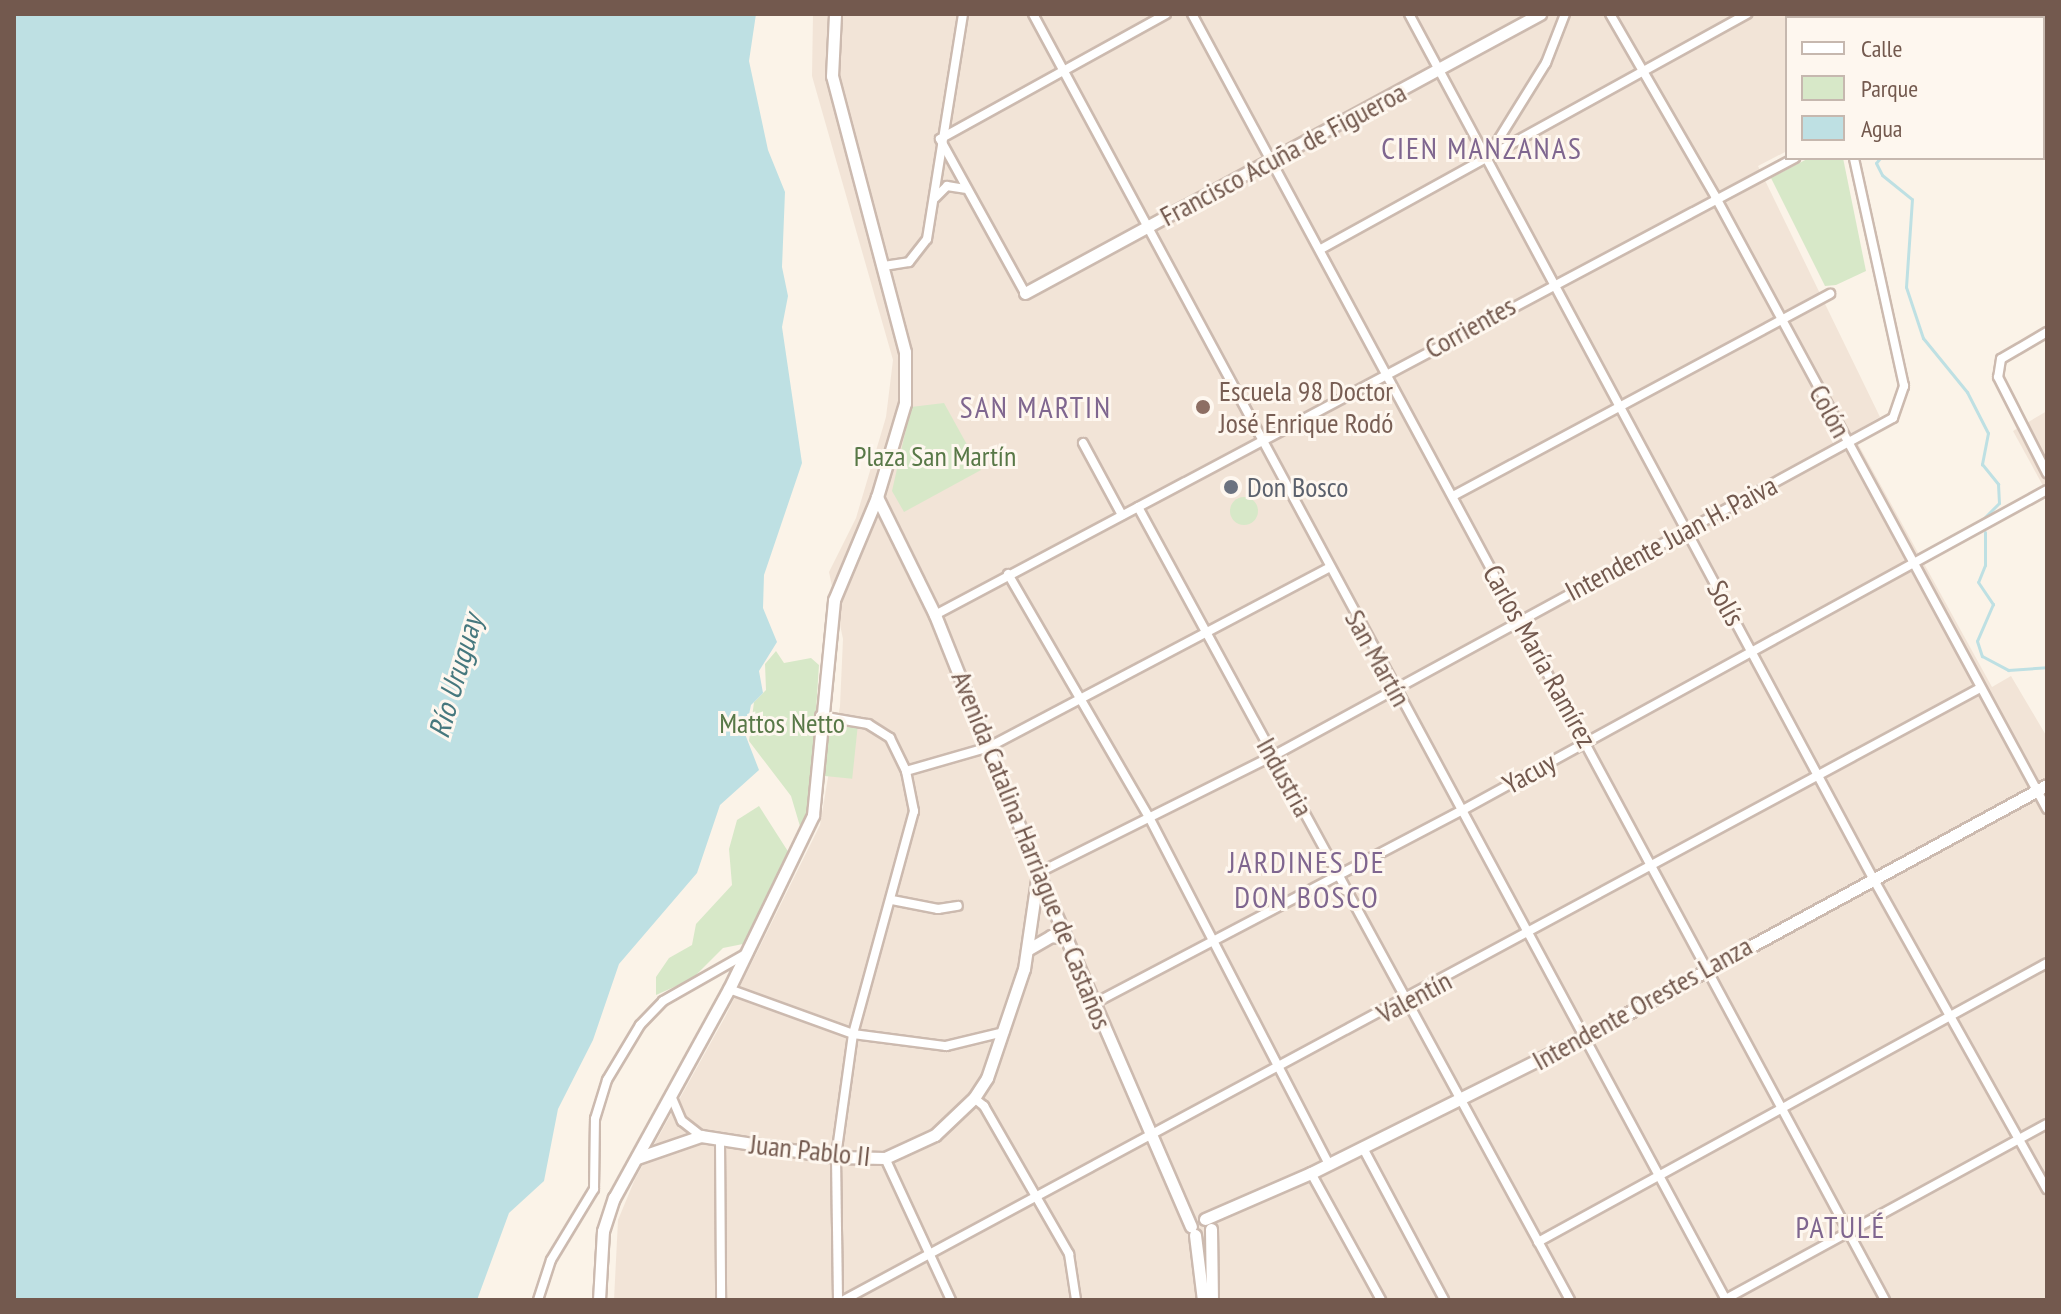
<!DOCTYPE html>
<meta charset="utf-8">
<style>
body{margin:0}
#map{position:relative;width:2061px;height:1314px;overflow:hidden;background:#fbf3e8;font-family:"PT Sans Narrow",sans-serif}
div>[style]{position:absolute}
.residential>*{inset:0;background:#f2e4d7}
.green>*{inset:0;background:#d7e8c8;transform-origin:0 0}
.round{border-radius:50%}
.water>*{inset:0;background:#bee0e3}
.stream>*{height:3px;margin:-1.5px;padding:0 1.5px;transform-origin:1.5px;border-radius:1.5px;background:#bee0e3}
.roads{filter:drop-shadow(2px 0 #ccbaaf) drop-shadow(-2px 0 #ccbaaf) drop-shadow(0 2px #ccbaaf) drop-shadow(0 -2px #ccbaaf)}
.minor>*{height:8px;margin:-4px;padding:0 4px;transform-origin:4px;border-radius:4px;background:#fff}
.tertiary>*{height:11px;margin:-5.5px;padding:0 5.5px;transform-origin:5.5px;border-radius:5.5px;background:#fff}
.dots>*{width:22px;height:22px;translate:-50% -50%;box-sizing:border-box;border:4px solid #fef7ef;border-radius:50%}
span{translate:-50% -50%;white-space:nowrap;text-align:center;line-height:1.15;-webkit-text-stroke:6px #fef7ef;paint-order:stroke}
.street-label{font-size:28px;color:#73594e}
.education-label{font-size:28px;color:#785e54}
.left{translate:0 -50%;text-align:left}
.park-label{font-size:28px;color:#587847}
.worship-label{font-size:28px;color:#5b616d}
.neighbourhood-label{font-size:30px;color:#7f668f;letter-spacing:2px}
.water-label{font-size:30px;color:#46787e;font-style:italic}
.frame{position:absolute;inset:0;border:16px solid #73594e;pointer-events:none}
.legend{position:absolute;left:1785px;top:16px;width:260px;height:144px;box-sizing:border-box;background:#fef7ef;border:2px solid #c6b8af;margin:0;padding:10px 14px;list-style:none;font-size:24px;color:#73594e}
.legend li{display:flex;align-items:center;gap:16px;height:40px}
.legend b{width:40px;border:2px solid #c6b8af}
</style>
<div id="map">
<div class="residential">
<div style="clip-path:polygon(813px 14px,1798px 14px,1801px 18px,1787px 18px,1787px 151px,1758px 166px,1880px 417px,1852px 433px,1992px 687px,2011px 676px,2047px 737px,2047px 1300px,614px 1300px,618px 1220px,635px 1179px,725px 1017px,820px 825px,840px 706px,843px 639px,829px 572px,856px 518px,886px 417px,893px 360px,812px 76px)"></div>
<div style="clip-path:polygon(2047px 411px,2047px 493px,2013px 431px)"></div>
</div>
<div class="green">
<div style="clip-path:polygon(1809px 158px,1843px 158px,1866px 271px,1836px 285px,1825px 286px,1771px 178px)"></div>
<div style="clip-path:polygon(944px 403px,981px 470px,904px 512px,892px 491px,911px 407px)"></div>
<div class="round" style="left:1230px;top:497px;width:28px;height:28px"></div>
<div style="clip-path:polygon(776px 651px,784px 663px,811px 658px,819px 665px,810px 804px,802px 833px,791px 796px,749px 741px,754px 702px,766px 690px,765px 664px)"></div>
<div style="left:828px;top:722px;width:30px;height:54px;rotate:6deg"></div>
<div style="clip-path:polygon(759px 806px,789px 853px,743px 944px,723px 948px,692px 979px,656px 995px,656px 977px,669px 958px,692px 945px,696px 924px,732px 885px,729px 849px,737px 820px)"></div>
</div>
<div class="water">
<div style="clip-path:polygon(14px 14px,756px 14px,749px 61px,768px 150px,785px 192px,782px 267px,788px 296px,782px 327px,802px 463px,764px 575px,763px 608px,777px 642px,759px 671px,763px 693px,751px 705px,745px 734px,759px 770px,720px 805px,697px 873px,619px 964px,593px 1040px,558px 1109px,544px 1181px,509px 1213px,477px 1300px,14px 1300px)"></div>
</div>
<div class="stream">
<div style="left:1896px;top:14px;width:4px;rotate:63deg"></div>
<div style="left:1880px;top:158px;width:6px;rotate:129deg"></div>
<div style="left:1876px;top:163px;width:13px;rotate:63deg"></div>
<div style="left:1882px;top:175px;width:38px;rotate:39deg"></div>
<div style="left:1912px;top:199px;width:88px;rotate:93.9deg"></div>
<div style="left:1906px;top:287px;width:54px;rotate:71.6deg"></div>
<div style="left:1923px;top:338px;width:70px;rotate:50.8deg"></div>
<div style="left:1967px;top:392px;width:46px;rotate:62.9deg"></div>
<div style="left:1988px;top:433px;width:32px;rotate:101deg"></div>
<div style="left:1982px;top:464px;width:26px;rotate:51deg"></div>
<div style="left:1998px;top:484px;width:19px;rotate:87deg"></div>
<div style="left:1999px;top:503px;width:23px;rotate:135deg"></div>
<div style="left:1985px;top:532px;width:33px;rotate:90deg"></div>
<div style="left:1985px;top:565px;width:18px;rotate:112deg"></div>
<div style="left:1978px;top:582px;width:27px;rotate:56deg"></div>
<div style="left:1993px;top:604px;width:40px;rotate:113.4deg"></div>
<div style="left:1977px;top:641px;width:16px;rotate:72deg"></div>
<div style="left:1982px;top:656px;width:30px;rotate:28deg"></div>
<div style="left:2008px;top:670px;width:39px;rotate:-4deg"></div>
</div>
<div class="roads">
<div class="minor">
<div style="left:1033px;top:14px;width:1461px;rotate:61.68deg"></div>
<div style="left:1192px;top:14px;width:1461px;rotate:61.68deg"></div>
<div style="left:1409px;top:14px;width:983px;rotate:61.77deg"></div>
<div style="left:1874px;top:880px;width:354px;rotate:60.8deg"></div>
<div style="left:1610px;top:14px;width:210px;rotate:60deg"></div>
<div style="left:1715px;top:196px;width:697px;rotate:61.56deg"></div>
<div style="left:1814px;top:14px;width:5px;rotate:53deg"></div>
<div style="left:1993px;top:14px;width:4px;rotate:63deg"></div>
<div style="left:2043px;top:110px;width:8px;rotate:60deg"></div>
<div style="left:1487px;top:158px;width:112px;rotate:-58.2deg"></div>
<div style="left:1546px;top:63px;width:53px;rotate:-68.8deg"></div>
<div style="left:935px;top:198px;width:17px;rotate:-45deg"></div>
<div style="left:947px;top:186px;width:20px;rotate:9deg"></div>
<div style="left:1321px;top:249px;width:487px;rotate:-28.9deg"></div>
<div style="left:884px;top:266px;width:25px;rotate:-9deg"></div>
<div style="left:909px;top:262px;width:29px;rotate:-52deg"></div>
<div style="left:927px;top:239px;width:228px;rotate:-80.9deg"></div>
<div style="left:1025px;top:293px;width:176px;rotate:-118.9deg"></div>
<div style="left:940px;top:139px;width:258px;rotate:-28.9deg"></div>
<div style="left:2047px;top:332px;width:53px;rotate:149.6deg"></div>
<div style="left:2001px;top:359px;width:18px;rotate:99deg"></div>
<div style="left:1998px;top:377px;width:108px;rotate:63deg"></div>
<div style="left:1083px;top:443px;width:82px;rotate:61.6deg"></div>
<div style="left:1453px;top:496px;width:428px;rotate:-28.2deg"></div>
<div style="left:1138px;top:507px;width:903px;rotate:61.42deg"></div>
<div style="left:1008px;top:574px;width:283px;rotate:59.9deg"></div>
<div style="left:1150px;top:819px;width:390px;rotate:62.6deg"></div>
<div style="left:935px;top:615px;width:974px;rotate:-27.99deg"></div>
<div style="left:820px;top:716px;width:49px;rotate:9.5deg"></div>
<div style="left:868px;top:724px;width:26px;rotate:32deg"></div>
<div style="left:890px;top:738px;width:37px;rotate:64deg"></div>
<div style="left:906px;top:771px;width:41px;rotate:78.7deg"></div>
<div style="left:914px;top:811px;width:231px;rotate:105.3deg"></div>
<div style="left:853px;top:1034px;width:124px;rotate:97.9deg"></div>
<div style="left:836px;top:1157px;width:143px;rotate:89.2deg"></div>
<div style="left:906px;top:771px;width:86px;rotate:-16.1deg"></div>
<div style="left:989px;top:747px;width:384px;rotate:-27.8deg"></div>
<div style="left:1038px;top:873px;width:263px;rotate:-26.5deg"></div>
<div style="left:1273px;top:756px;width:706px;rotate:-28.6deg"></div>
<div style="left:1893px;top:418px;width:34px;rotate:-71deg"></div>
<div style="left:1904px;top:386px;width:233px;rotate:-102.4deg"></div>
<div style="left:892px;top:900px;width:47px;rotate:11.1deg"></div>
<div style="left:938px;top:909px;width:20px;rotate:-9deg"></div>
<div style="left:729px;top:989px;width:132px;rotate:19.9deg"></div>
<div style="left:853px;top:1034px;width:94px;rotate:7.4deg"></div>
<div style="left:946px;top:1046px;width:60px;rotate:-13.6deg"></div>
<div style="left:1093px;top:1004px;width:416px;rotate:-27.7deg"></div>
<div style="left:1461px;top:811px;width:668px;rotate:-28.71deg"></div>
<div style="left:672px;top:1098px;width:25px;rotate:67deg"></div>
<div style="left:682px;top:1121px;width:24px;rotate:38deg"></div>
<div style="left:974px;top:1098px;width:13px;rotate:39deg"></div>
<div style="left:984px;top:1106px;width:171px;rotate:60.1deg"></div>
<div style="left:1069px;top:1254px;width:47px;rotate:81.3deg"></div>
<div style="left:720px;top:1139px;width:161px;rotate:89.6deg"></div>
<div style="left:1363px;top:1148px;width:172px;rotate:61.9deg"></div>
<div style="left:885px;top:1158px;width:157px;rotate:65.1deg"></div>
<div style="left:1311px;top:1173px;width:145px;rotate:61.1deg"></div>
<div style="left:1538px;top:1242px;width:580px;rotate:-28.73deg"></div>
<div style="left:538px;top:1300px;width:42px;rotate:-72deg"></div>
<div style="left:551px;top:1260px;width:83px;rotate:-58.8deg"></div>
<div style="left:594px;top:1189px;width:70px;rotate:-89.2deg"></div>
<div style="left:595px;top:1119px;width:41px;rotate:-72.9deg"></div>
<div style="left:607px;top:1080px;width:64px;rotate:-59deg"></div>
<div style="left:640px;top:1025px;width:33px;rotate:-46deg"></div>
<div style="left:663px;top:1001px;width:93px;rotate:-29.6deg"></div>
<div style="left:844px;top:1300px;width:1290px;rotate:-28.31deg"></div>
<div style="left:1724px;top:1300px;width:368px;rotate:-28.6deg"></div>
</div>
<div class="tertiary">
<div style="left:1025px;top:293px;width:586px;rotate:-28.45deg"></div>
<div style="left:877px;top:497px;width:131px;rotate:63.8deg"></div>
<div style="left:935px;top:615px;width:278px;rotate:68.2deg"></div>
<div style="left:1038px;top:873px;width:385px;rotate:66.6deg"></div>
<div style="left:1027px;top:950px;width:28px;rotate:-30deg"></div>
<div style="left:1051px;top:936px;width:15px;rotate:8deg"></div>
<div style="left:637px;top:1158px;width:68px;rotate:-19deg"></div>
<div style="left:701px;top:1136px;width:137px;rotate:8.8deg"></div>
<div style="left:836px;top:1157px;width:49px;rotate:1.2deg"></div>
<div style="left:885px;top:1158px;width:55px;rotate:-24.7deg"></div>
<div style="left:935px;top:1135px;width:54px;rotate:-43.5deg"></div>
<div style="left:974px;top:1098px;width:24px;rotate:-57deg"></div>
<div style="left:987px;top:1078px;width:115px;rotate:-71.3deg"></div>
<div style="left:1024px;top:969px;width:97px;rotate:-81.7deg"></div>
<div style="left:1205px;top:1219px;width:116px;rotate:-23.5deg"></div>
<div style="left:1311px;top:1173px;width:305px;rotate:-26.5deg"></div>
<div style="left:1584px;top:1037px;width:527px;rotate:-28.56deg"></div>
<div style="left:1211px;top:1229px;width:71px;rotate:89.2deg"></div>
<div style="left:1195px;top:1235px;width:65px;rotate:83deg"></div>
<div style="left:599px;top:1300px;width:69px;rotate:-86.7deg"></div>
<div style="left:603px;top:1231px;width:35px;rotate:-72deg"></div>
<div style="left:614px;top:1198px;width:239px;rotate:-61.2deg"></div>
<div style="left:729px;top:989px;width:193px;rotate:-64.2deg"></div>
<div style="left:813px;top:815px;width:216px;rotate:-84.4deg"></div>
<div style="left:834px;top:600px;width:112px;rotate:-67.3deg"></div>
<div style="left:877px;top:497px;width:98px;rotate:-73.4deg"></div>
<div style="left:905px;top:403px;width:51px;rotate:-90deg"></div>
<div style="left:905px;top:352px;width:285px;rotate:-104.8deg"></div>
<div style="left:832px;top:76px;width:62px;rotate:-87.2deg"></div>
</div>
</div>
<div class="dots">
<div style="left:1203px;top:407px;background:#8d6e63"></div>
<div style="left:1231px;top:487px;background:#6b7280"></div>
</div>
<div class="street-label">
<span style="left:1283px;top:154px;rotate:-28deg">Francisco Acuña de Figueroa</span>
<span style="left:1470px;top:327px;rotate:-29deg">Corrientes</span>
<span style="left:1830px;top:411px;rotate:61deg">Colón</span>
<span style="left:1671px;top:538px;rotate:-28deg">Intendente Juan H. Paiva</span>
<span style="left:1726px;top:603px;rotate:61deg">Solís</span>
<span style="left:1540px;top:656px;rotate:61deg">Carlos María Ramírez</span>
<span style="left:1378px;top:658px;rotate:61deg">San Martín</span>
<span style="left:1529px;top:773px;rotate:-29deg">Yacuy</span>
<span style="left:1285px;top:777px;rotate:61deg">Industria</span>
<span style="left:1032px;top:850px;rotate:68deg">Avenida Catalina Harriague de Castaños</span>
<span style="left:1414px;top:997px;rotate:-28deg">Valentín</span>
<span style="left:1642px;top:1003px;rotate:-29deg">Intendente Orestes Lanza</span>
<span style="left:810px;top:1150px;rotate:6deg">Juan Pablo II</span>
</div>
<div class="education-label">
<span class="left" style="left:1219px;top:407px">Escuela 98 Doctor<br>José Enrique Rodó</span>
</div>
<div class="park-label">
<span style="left:935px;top:456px">Plaza San Martín</span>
<span style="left:782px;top:723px">Mattos Netto</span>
</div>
<div class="worship-label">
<span class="left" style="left:1247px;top:487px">Don Bosco</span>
</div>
<div class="neighbourhood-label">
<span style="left:1482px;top:148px">CIEN MANZANAS</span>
<span style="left:1036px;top:407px">SAN MARTIN</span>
<span style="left:1307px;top:879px">JARDINES DE<br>DON BOSCO</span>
<span style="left:1841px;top:1227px">PATULÉ</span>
</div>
<div class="water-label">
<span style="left:455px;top:676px;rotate:-74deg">Río Uruguay</span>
</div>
<div class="frame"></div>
<ul class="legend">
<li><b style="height:10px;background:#fff"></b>Calle</li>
<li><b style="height:22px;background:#d7e8c8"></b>Parque</li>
<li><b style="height:22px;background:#bee0e3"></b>Agua</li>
</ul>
</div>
